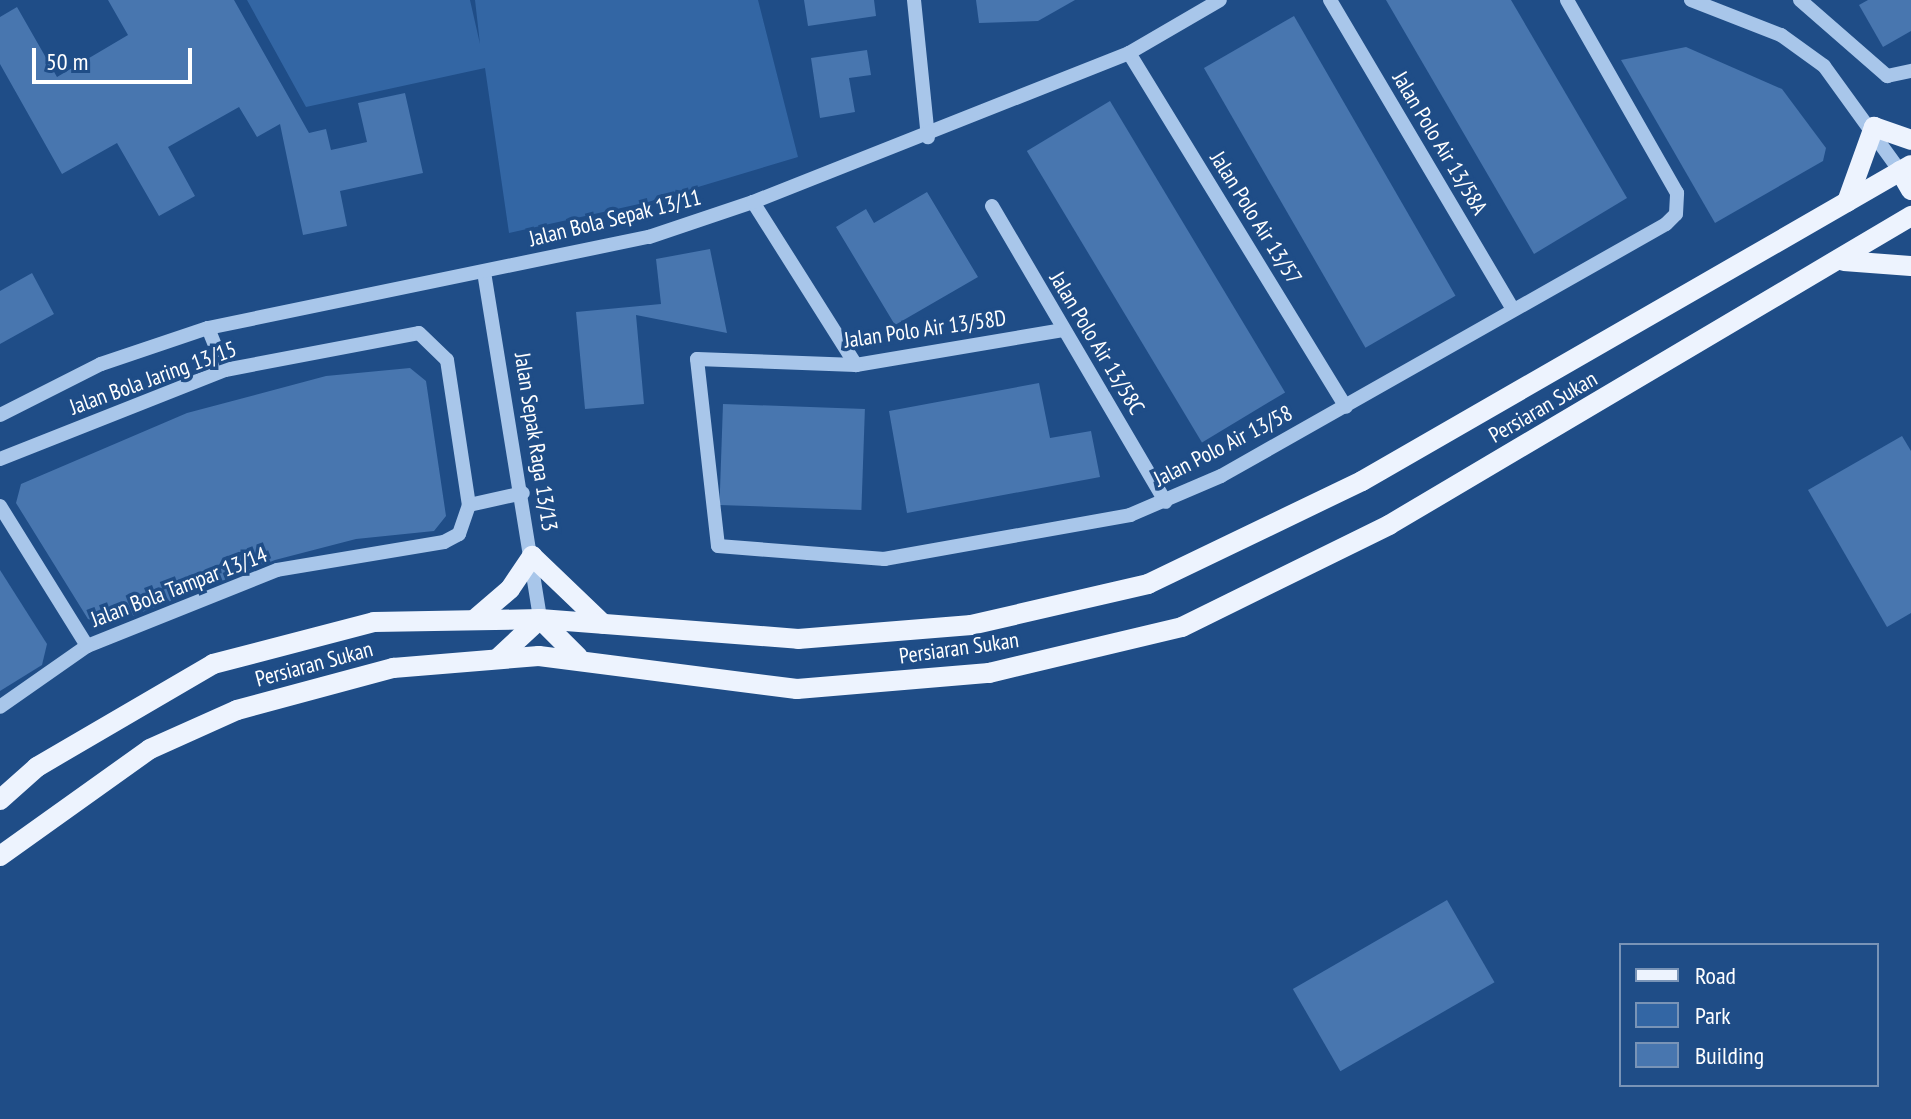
<!DOCTYPE html>
<style>
body{margin:0}
#map{position:relative;width:1911px;height:1119px;overflow:hidden;background:#1f4d87;font-family:"PT Sans Narrow",sans-serif}
div>[style]{position:absolute}
.green>*{inset:0;background:#3366a4}
.building>*{inset:0;background:#4876af;transform-origin:0 0}
.minor>*{height:14px;margin:-7px;padding:0 7px;transform-origin:7px;border-radius:7px;background:#a8c6ea}
.major>*{height:20px;margin:-10px;padding:0 10px;transform-origin:10px;border-radius:10px;background:#edf3fe}
span{translate:-50% -50%;white-space:nowrap;text-align:center;line-height:1.15;-webkit-text-stroke:7px #1f4d87;paint-order:stroke}
.street-label{font-size:22px;color:#fff}
.legend{position:absolute;left:1619px;top:943px;width:260px;height:144px;box-sizing:border-box;background:#1f4d87;border:2px solid #7994b7;margin:0;padding:10px 14px;list-style:none;font-size:24px;color:#fff}
.legend li{display:flex;align-items:center;gap:16px;height:40px}
.legend b{width:40px;border:2px solid #7994b7}
.scale{position:absolute;left:32px;top:48px;width:160px;height:36px;box-sizing:border-box;border:4px solid #fff;border-top:0;padding-left:10px;font-size:24px;line-height:28px;white-space:nowrap;color:#fff;-webkit-text-stroke:6px #1f4d87;paint-order:stroke}
</style>
<div id="map">
<div class="green">
<div style="clip-path:polygon(247px 0,470px 0,480px 44px,475px 0,758px 0,798px 157px,648px 202px,509px 233px,485px 68px,306px 107px)"></div>
</div>
<div class="building">
<div style="clip-path:polygon(108px 0,234px 0,309px 133px,326px 129px,331px 150px,367px 142px,358px 103px,405px 93px,423px 173px,340px 191px,347px 226px,303px 235px,280px 124px,257px 137px,239px 107px,168px 147px,195px 196px,159px 216px,117px 143px,62px 174px,0 64px,0 17px,17px 7px,57px 77px,128px 35px)"></div>
<div style="clip-path:polygon(804px 0,874px 0,876px 16px,808px 26px)"></div>
<div style="clip-path:polygon(976px 0,1075px 0,1038px 21px,979px 23px)"></div>
<div style="clip-path:polygon(1386px 0,1511px 0,1627px 198px,1534px 254px)"></div>
<div style="clip-path:polygon(1868px 0,1911px 0,1911px 31px,1883px 47px,1859px 5px)"></div>
<div style="left:1294px;top:16px;width:323px;height:104px;rotate:60deg"></div>
<div style="clip-path:polygon(1686px 47px,1782px 89px,1826px 148px,1823px 161px,1715px 223px,1621px 60px)"></div>
<div style="clip-path:polygon(867px 50px,871px 75px,849px 78px,855px 112px,820px 118px,811px 58px)"></div>
<div style="left:1110px;top:101px;width:340px;height:97px;rotate:59deg"></div>
<div style="clip-path:polygon(927px 192px,978px 277px,895px 325px,836px 227px,866px 209px,874px 223px)"></div>
<div style="clip-path:polygon(710px 249px,727px 333px,636px 315px,644px 404px,585px 409px,576px 312px,661px 304px,656px 259px)"></div>
<div style="clip-path:polygon(32px 273px,54px 314px,0 344px,0 291px)"></div>
<div style="clip-path:polygon(410px 368px,426px 381px,446px 516px,434px 531px,356px 539px,275px 560px,109px 625px,88px 619px,16px 503px,21px 484px,187px 413px,326px 376px)"></div>
<div style="clip-path:polygon(1039px 383px,1050px 438px,1091px 431px,1100px 477px,907px 513px,889px 411px)"></div>
<div style="left:723px;top:404px;width:142px;height:101px;rotate:2deg"></div>
<div style="clip-path:polygon(1902px 436px,1911px 451px,1911px 613px,1887px 627px,1808px 490px)"></div>
<div style="clip-path:polygon(0 570px,47px 644px,42px 665px,0 691px)"></div>
<div style="left:1447px;top:900px;width:95px;height:178px;rotate:60deg"></div>
</div>
<div class="minor">
<div style="left:914px;top:0;width:138px;rotate:84.2deg"></div>
<div style="left:1330px;top:0;width:359px;rotate:59.4deg"></div>
<div style="left:1691px;top:0;width:97px;rotate:21.3deg"></div>
<div style="left:1781px;top:35px;width:53px;rotate:35.8deg"></div>
<div style="left:1824px;top:66px;width:130px;rotate:54.1deg"></div>
<div style="left:1800px;top:0;width:116px;rotate:41.1deg"></div>
<div style="left:1887px;top:76px;width:25px;rotate:-12deg"></div>
<div style="left:1129px;top:53px;width:415px;rotate:58.5deg"></div>
<div style="left:753px;top:202px;width:193px;rotate:57.7deg"></div>
<div style="left:992px;top:206px;width:343px;rotate:59.6deg"></div>
<div style="left:484px;top:272px;width:351px;rotate:80.8deg"></div>
<div style="left:208px;top:328px;width:45px;rotate:68deg"></div>
<div style="left:1063px;top:330px;width:210px;rotate:170.4deg"></div>
<div style="left:856px;top:365px;width:159px;rotate:-177.8deg"></div>
<div style="left:697px;top:359px;width:188px;rotate:83.6deg"></div>
<div style="left:718px;top:546px;width:167px;rotate:4.5deg"></div>
<div style="left:884px;top:559px;width:250px;rotate:-10.1deg"></div>
<div style="left:1130px;top:515px;width:99px;rotate:-23.2deg"></div>
<div style="left:1221px;top:476px;width:511px;rotate:-29.52deg"></div>
<div style="left:1666px;top:224px;width:14px;rotate:-45deg"></div>
<div style="left:1676px;top:214px;width:21px;rotate:-87deg"></div>
<div style="left:1677px;top:193px;width:222px;rotate:-119.7deg"></div>
<div style="left:0;top:415px;width:113px;rotate:-26.8deg"></div>
<div style="left:101px;top:364px;width:113px;rotate:-18.6deg"></div>
<div style="left:208px;top:328px;width:450px;rotate:-11.7deg"></div>
<div style="left:649px;top:237px;width:110px;rotate:-18.6deg"></div>
<div style="left:753px;top:202px;width:404px;rotate:-21.6deg"></div>
<div style="left:1129px;top:53px;width:105px;rotate:-30.2deg"></div>
<div style="left:0;top:459px;width:242px;rotate:-21.6deg"></div>
<div style="left:225px;top:370px;width:197px;rotate:-10.8deg"></div>
<div style="left:419px;top:333px;width:39px;rotate:44deg"></div>
<div style="left:447px;top:360px;width:147px;rotate:81.4deg"></div>
<div style="left:469px;top:505px;width:31px;rotate:109deg"></div>
<div style="left:459px;top:534px;width:17px;rotate:152deg"></div>
<div style="left:444px;top:542px;width:169px;rotate:170.5deg"></div>
<div style="left:277px;top:570px;width:205px;rotate:158.2deg"></div>
<div style="left:87px;top:646px;width:106px;rotate:145deg"></div>
<div style="left:469px;top:505px;width:55px;rotate:-12.5deg"></div>
<div style="left:0;top:506px;width:165px;rotate:58.1deg"></div>
</div>
<div class="major">
<div style="left:1900px;top:171px;width:22px;rotate:60deg"></div>
<div style="left:1847px;top:202px;width:80px;rotate:-70.2deg"></div>
<div style="left:1874px;top:127px;width:39px;rotate:19deg"></div>
<div style="left:1844px;top:261px;width:67px;rotate:4.3deg"></div>
<div style="left:475px;top:619px;width:46px;rotate:-40.6deg"></div>
<div style="left:510px;top:589px;width:40px;rotate:-56deg"></div>
<div style="left:532px;top:556px;width:98px;rotate:43.8deg"></div>
<div style="left:498px;top:658px;width:57px;rotate:-42.9deg"></div>
<div style="left:540px;top:619px;width:54px;rotate:45deg"></div>
<div style="left:0;top:800px;width:50px;rotate:-41.7deg"></div>
<div style="left:37px;top:767px;width:204px;rotate:-30.3deg"></div>
<div style="left:213px;top:664px;width:166px;rotate:-14.6deg"></div>
<div style="left:374px;top:622px;width:166px;rotate:-1deg"></div>
<div style="left:540px;top:619px;width:259px;rotate:4.4deg"></div>
<div style="left:798px;top:639px;width:174px;rotate:-4.6deg"></div>
<div style="left:971px;top:625px;width:182px;rotate:-13deg"></div>
<div style="left:1148px;top:584px;width:237px;rotate:-25.7deg"></div>
<div style="left:1362px;top:481px;width:633px;rotate:-29.92deg"></div>
<div style="left:0;top:856px;width:184px;rotate:-35.5deg"></div>
<div style="left:150px;top:749px;width:95px;rotate:-24.1deg"></div>
<div style="left:237px;top:710px;width:162px;rotate:-15.1deg"></div>
<div style="left:393px;top:668px;width:146px;rotate:-4.7deg"></div>
<div style="left:539px;top:656px;width:260px;rotate:7.3deg"></div>
<div style="left:797px;top:689px;width:193px;rotate:-4.8deg"></div>
<div style="left:989px;top:673px;width:198px;rotate:-13.4deg"></div>
<div style="left:1182px;top:627px;width:231px;rotate:-26.2deg"></div>
<div style="left:1389px;top:525px;width:607px;rotate:-30.62deg"></div>
</div>
<div class="street-label">
<span style="left:1440px;top:143px;rotate:59deg">Jalan Polo Air 13/58A</span>
<span style="left:615px;top:218px;rotate:-14deg">Jalan Bola Sepak 13/11</span>
<span style="left:1256px;top:218px;rotate:58deg">Jalan Polo Air 13/57</span>
<span style="left:925px;top:329px;rotate:-8deg">Jalan Polo Air 13/58D</span>
<span style="left:1097px;top:343px;rotate:59deg">Jalan Polo Air 13/58C</span>
<span style="left:153px;top:378px;rotate:-20deg">Jalan Bola Jaring 13/15</span>
<span style="left:1543px;top:407px;rotate:-30deg">Persiaran Sukan</span>
<span style="left:536px;top:442px;rotate:81deg">Jalan Sepak Raga 13/13</span>
<span style="left:1223px;top:446px;rotate:-27deg">Jalan Polo Air 13/58</span>
<span style="left:179px;top:587px;rotate:-21deg">Jalan Bola Tampar 13/14</span>
<span style="left:959px;top:648px;rotate:-8deg">Persiaran Sukan</span>
<span style="left:314px;top:664px;rotate:-15deg">Persiaran Sukan</span>
</div>
<ul class="legend">
<li><b style="height:10px;background:#edf3fe"></b>Road</li>
<li><b style="height:22px;background:#3366a4"></b>Park</li>
<li><b style="height:22px;background:#4876af"></b>Building</li>
</ul>
<div class="scale">50 m</div>
</div>
